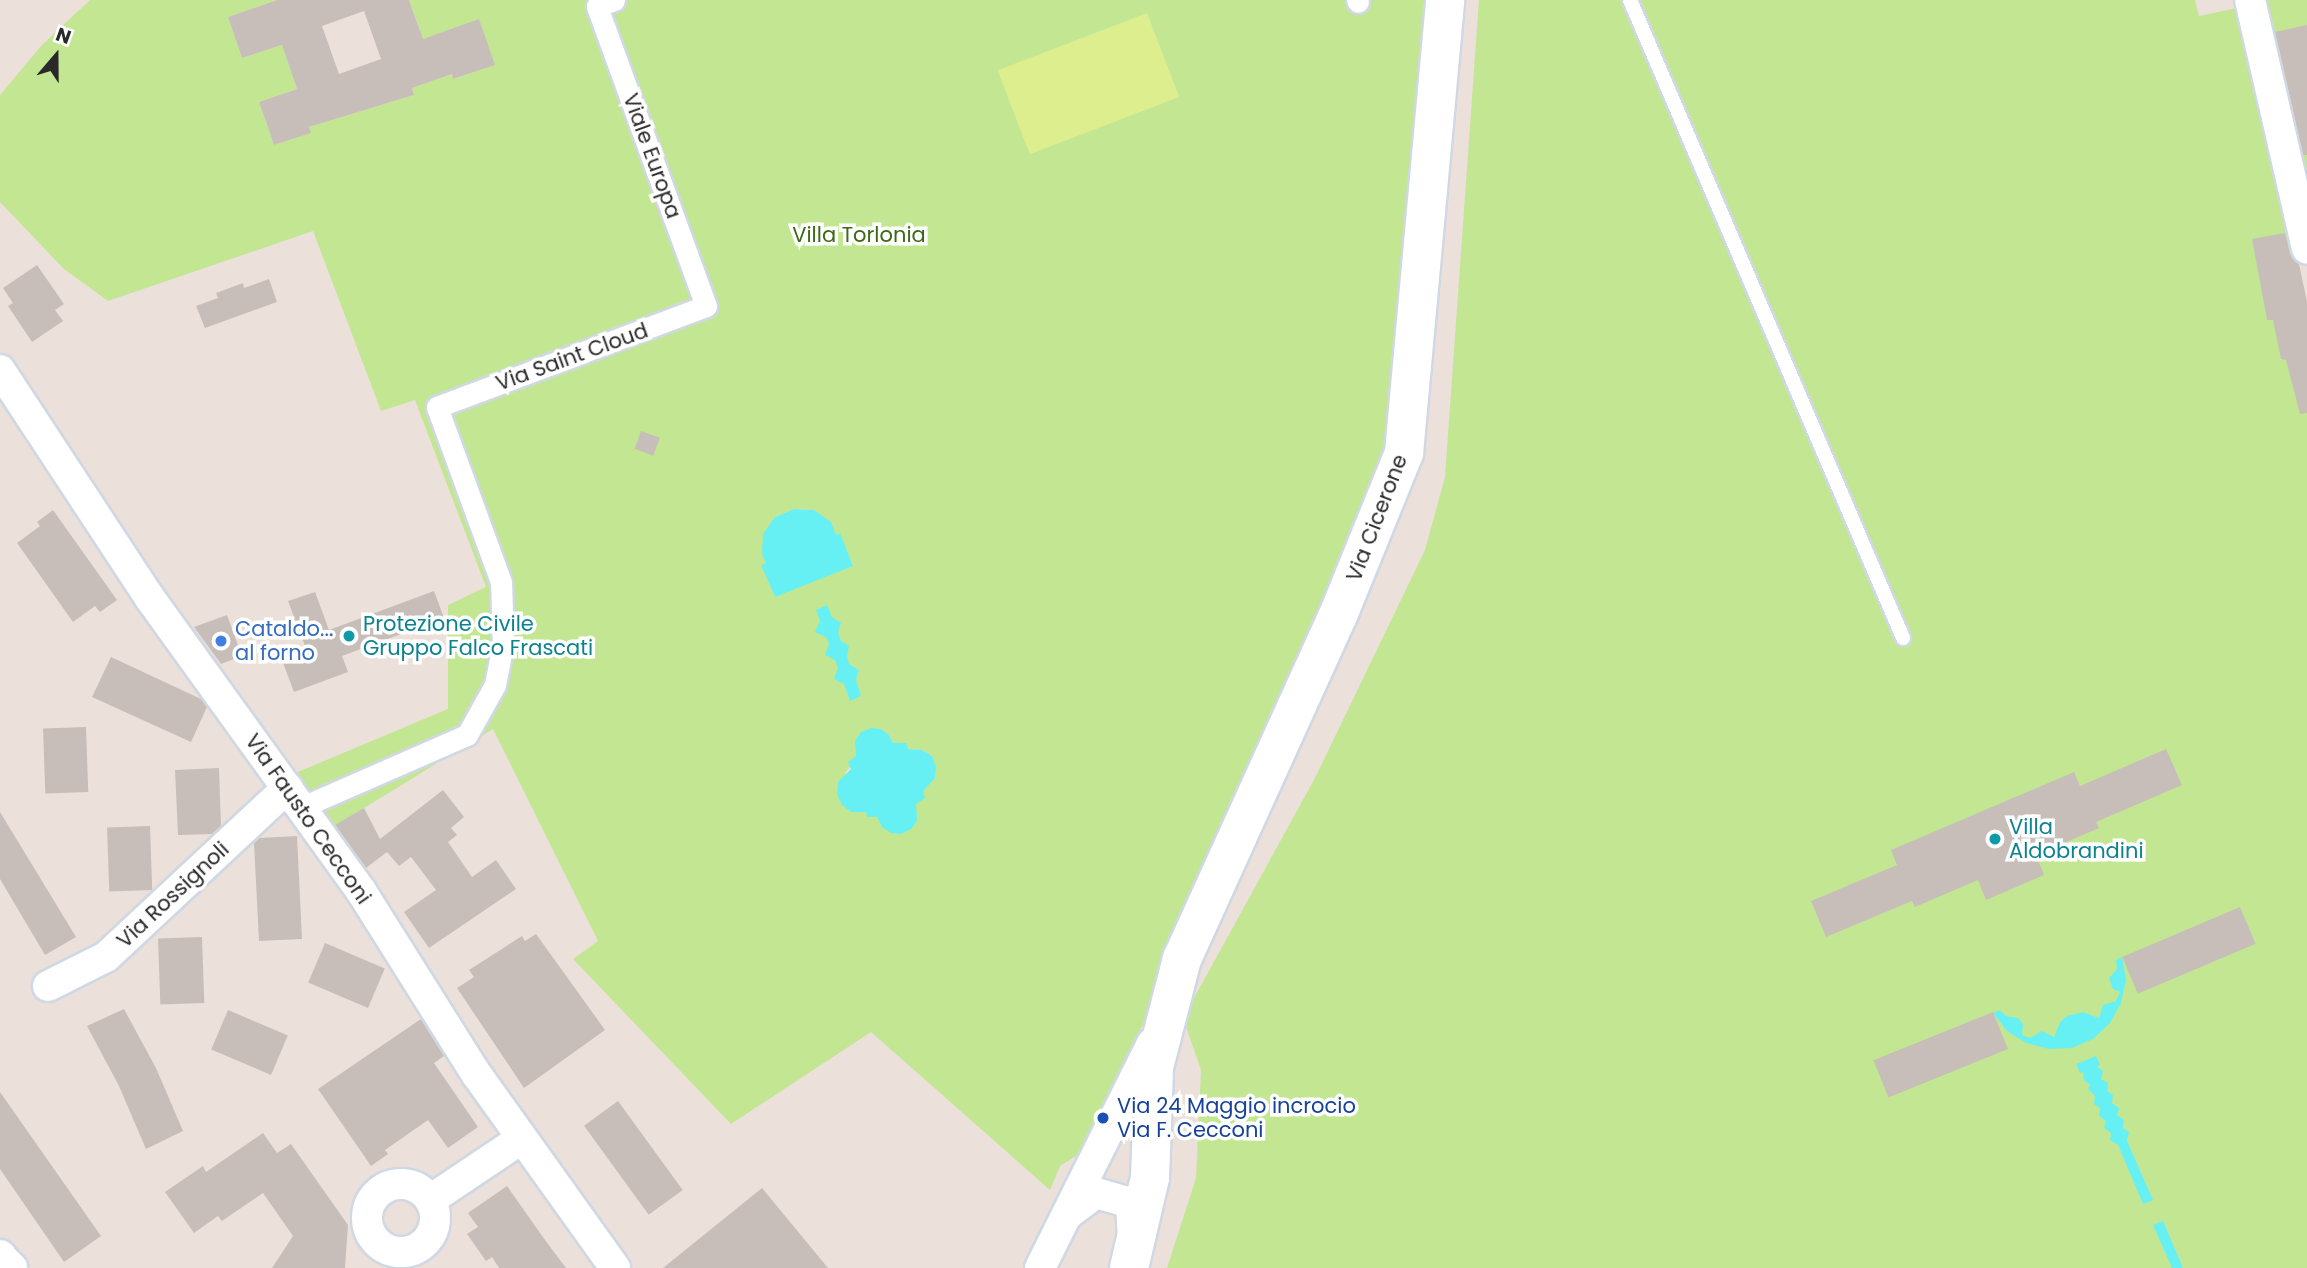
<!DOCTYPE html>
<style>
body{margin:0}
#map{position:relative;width:2307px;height:1268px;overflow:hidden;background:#ece0da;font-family:Poppins,sans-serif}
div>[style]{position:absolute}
.green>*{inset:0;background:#c3e693}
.pitch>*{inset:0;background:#dcee8e;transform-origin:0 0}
.water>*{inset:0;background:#67f0f4}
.building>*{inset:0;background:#c7beba;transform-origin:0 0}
.roads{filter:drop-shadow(2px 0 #cfd8e3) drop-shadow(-2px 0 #cfd8e3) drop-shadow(0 2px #cfd8e3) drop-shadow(0 -2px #cfd8e3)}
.service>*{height:14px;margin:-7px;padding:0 7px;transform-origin:7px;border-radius:7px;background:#fff}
.pedestrian>*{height:21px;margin:-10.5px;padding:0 10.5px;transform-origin:10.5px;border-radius:10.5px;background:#fff}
.minor>*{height:30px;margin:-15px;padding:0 15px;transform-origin:15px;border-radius:15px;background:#fff}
.minor>.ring{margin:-15px;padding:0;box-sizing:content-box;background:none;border:30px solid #fff;border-radius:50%}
.secondary>*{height:38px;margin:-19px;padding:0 19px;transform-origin:19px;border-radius:19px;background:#fff}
.dots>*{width:19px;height:19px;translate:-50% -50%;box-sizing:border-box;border:4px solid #fff;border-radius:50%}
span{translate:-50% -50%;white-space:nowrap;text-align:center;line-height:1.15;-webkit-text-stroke:7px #fff;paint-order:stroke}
.street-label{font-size:21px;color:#292929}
.park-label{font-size:21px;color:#3b6916}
.culture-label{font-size:21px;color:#0d838f}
.left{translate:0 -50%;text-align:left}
.shop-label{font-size:21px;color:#366cbe}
.transit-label{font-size:21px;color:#164399}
.north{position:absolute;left:21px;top:21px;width:70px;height:70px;-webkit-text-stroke:5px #fff;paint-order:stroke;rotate:20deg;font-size:19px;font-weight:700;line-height:28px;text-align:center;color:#292929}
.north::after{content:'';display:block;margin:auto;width:24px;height:32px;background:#292929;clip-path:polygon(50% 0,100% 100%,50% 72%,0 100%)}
</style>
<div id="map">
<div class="green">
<div style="clip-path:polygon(evenodd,90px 0,277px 0,228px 17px,242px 58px,282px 45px,297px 89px,259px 102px,274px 145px,310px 133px,309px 127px,414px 95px,412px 88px,452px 74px,454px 79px,494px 65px,479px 20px,417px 41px,420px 30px,409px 0,1429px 0,1396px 446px,1151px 1007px,1084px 1151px,1060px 1166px,1050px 1190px,871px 1032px,731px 1124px,573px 959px,598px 941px,493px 729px,333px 827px,293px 774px,448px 709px,448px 605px,486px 587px,415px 400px,381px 411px,313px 231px,108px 301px,64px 269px,0 202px,0 95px,42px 45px,90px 0,794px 509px,814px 510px,836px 535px,840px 533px,775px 597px,762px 565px,766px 563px,775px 517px,794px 509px,90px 0,881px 729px,889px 735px,893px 743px,908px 749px,922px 750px,932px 756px,920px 800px,916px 804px,872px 815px,866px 812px,845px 773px,881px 729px)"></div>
<div style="clip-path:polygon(1479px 0,2195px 0,2199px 16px,2237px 8px,2307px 310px,2307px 1268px,1167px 1268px,1196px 1178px,1201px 1070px,1183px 1018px,1315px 778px,1425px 550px,1445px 477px)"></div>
<div style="clip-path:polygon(2264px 0,2307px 0,2307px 200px)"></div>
</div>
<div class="pitch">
<div style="left:1147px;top:13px;width:90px;height:160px;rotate:69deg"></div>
</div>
<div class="water">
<div style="clip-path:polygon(794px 509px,814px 510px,831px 522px,836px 535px,840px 533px,853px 566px,775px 597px,761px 565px,766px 563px,762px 554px,763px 534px,775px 517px)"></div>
<div style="clip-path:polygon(827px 605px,832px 617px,841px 623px,838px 633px,841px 641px,849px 646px,847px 656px,849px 664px,859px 670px,856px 680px,861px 696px,850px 701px,844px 684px,834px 679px,838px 668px,835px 660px,825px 655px,829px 644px,826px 637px,815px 632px,820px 621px,816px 610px)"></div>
<div style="clip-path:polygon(871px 728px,881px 729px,889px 735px,893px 743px,906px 743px,908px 749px,922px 750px,932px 756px,936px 767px,935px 778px,923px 791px,925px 798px,916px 804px,917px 821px,911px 829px,901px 834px,891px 833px,882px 827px,877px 817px,867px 817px,866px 812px,851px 812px,842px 805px,837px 794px,838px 782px,851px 769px,848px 762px,856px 756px,855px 741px,861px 732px)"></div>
<div style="clip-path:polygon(2122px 957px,2126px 980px,2121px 1003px,2110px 1023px,2093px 1039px,2072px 1048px,2049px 1049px,2026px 1043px,2007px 1031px,1993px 1013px,2000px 1010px,2006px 1016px,2018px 1018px,2023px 1024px,2022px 1035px,2030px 1038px,2042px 1031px,2054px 1037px,2060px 1022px,2067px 1016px,2083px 1012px,2099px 1018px,2103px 1005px,2116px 1001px,2120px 992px,2113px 989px,2109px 978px,2117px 969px,2116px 960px)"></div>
<div style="clip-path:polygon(2096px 1056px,2100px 1065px,2097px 1067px,2103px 1071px,2101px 1079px,2108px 1083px,2107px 1091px,2113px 1095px,2112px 1103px,2119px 1108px,2117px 1115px,2124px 1120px,2123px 1128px,2129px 1132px,2127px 1141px,2153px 1200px,2143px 1204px,2118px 1145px,2110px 1140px,2111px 1133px,2104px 1128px,2106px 1121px,2099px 1116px,2100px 1108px,2094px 1104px,2095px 1096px,2088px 1089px,2090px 1084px,2084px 1081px,2083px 1072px,2080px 1073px,2076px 1064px)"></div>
<div style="clip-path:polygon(2163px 1221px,2183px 1268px,2172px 1268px,2153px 1225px)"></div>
</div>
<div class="building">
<div style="clip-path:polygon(evenodd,277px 0,409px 0,423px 39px,479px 19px,495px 65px,453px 79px,452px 74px,412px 88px,414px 95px,309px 127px,311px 133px,274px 145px,259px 102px,297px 89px,282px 45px,242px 58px,228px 17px,277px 0,364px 11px,381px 59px,339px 74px,322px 26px,364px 11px)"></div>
<div style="clip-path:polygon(2307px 25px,2307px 155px,2303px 155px,2275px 32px)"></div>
<div style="clip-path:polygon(2285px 233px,2290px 254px,2299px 264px,2307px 302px,2307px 413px,2300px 414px,2286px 360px,2281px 359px,2273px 320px,2267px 320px,2252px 239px)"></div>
<div style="clip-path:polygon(37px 265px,64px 304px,55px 310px,63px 321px,32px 342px,8px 306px,13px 303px,3px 288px)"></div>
<div style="clip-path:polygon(269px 279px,277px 302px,205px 328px,196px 306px,218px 298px,216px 293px,243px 283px,244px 288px)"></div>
<div style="left:641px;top:431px;width:20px;height:19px;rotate:20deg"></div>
<div style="clip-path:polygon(53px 510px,117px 600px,100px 612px,95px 606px,73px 622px,17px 543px,40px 526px,37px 522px)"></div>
<div style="clip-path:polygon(434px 591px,444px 618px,342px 656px,348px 672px,294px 692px,280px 655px,305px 646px,288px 601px,315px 592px,329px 630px)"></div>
<div style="clip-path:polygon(227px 615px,242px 656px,221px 664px,194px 627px)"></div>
<div style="clip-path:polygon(111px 657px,201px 699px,207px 707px,191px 742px,92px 697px)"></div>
<div style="left:86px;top:727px;width:65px;height:43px;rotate:88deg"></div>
<div style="clip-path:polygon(2166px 749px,2182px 785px,2096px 822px,2099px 828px,2036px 855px,2044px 875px,1986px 900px,1978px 880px,1915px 907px,1912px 901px,1826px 937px,1811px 901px,1897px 865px,1891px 850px,2074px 772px,2080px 786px)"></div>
<div style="clip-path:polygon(219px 768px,221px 826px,212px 834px,178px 835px,175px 770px)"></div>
<div style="clip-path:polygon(443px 790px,464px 817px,451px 828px,457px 835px,448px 842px,472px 877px,496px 860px,516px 889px,429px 948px,404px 912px,436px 890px,411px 857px,399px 866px,387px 852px,366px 868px,335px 825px,364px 808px,380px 839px)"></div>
<div style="clip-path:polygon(0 812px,76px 937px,45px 955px,0 879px)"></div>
<div style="left:150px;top:826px;width:64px;height:43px;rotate:88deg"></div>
<div style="clip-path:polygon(297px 836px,302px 939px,259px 941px,254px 843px,259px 838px)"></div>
<div style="left:2240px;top:907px;width:40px;height:128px;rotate:67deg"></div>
<div style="clip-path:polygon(536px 934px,605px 1030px,524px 1088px,457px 988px,474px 977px,469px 970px,522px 936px,525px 941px)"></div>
<div style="left:202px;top:937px;width:66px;height:44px;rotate:88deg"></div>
<div style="left:325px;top:943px;width:65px;height:43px;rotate:23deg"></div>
<div style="clip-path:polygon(124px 1009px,156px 1068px,183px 1131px,146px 1149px,119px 1086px,87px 1026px)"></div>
<div style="left:228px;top:1010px;width:65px;height:43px;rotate:23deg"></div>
<div style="left:1993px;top:1012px;width:40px;height:129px;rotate:68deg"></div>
<div style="clip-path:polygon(421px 1019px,444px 1056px,434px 1063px,478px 1127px,448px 1148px,428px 1120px,385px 1150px,388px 1154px,371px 1166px,318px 1089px)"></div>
<div style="clip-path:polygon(0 1092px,101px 1236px,64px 1262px,0 1169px)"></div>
<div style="left:618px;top:1101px;width:110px;height:42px;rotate:54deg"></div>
<div style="clip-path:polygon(263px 1133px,277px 1153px,291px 1144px,348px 1225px,345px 1268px,272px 1268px,293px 1236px,263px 1193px,222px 1221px,218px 1216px,194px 1233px,165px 1192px,203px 1166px,206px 1172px)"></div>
<div style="clip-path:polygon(507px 1186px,545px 1240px,566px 1268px,499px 1268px,492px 1257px,486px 1261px,467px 1234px,478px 1227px,468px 1213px)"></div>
<div style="clip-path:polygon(762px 1188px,828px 1268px,663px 1268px)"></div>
</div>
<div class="roads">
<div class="service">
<div style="left:1630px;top:0;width:694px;rotate:66.83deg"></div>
</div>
<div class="pedestrian">
<div style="left:1357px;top:0;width:2px;rotate:63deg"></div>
<div style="left:302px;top:807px;width:180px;rotate:-23.6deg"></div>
<div style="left:467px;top:735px;width:57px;rotate:-60.8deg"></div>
<div style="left:495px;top:685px;width:42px;rotate:-79deg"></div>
<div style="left:503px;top:644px;width:62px;rotate:-91.8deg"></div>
<div style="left:501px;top:582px;width:186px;rotate:-110.1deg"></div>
<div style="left:437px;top:407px;width:287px;rotate:-20.6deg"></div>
<div style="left:706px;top:306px;width:319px;rotate:-110deg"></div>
<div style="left:597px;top:6px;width:18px;rotate:-19deg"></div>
</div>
<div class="minor">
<div style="left:2250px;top:0;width:255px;rotate:77.1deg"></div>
<div style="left:0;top:370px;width:272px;rotate:56.7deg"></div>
<div style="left:149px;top:597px;width:362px;rotate:54.2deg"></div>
<div style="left:361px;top:891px;width:218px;rotate:57.8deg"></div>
<div style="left:477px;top:1075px;width:237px;rotate:54.4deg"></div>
<div style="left:48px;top:986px;width:65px;rotate:-26.6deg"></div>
<div style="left:106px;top:957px;width:248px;rotate:-43deg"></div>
<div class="ring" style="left:367px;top:1184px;width:38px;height:38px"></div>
<div style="left:430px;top:1200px;width:110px;rotate:-33.8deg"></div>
<div style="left:1068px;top:1214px;width:35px;rotate:-37deg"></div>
<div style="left:1096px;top:1193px;width:36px;rotate:16deg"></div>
<div style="left:1131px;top:1203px;width:33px;rotate:87deg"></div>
<div style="left:0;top:1255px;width:18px;rotate:47deg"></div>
<div style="left:1040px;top:1268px;width:251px;rotate:-63.5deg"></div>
</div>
<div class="secondary">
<div style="left:1129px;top:1268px;width:92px;rotate:-76.9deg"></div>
<div style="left:1150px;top:1178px;width:111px;rotate:-87.9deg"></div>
<div style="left:1154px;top:1067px;width:112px;rotate:-75.5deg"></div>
<div style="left:1182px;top:959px;width:380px;rotate:-65.6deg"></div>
<div style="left:1339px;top:613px;width:173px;rotate:-67.9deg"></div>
<div style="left:1404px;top:453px;width:455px;rotate:-84.8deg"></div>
</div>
</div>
<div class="dots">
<div style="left:349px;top:636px;background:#0f9aa8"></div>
<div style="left:221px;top:641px;background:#3f7fe0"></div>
<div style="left:1995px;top:839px;background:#0f9aa8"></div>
<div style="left:1103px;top:1118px;background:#1a4fb4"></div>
</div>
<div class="street-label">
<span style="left:652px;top:156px;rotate:70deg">Viale Europa</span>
<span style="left:572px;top:357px;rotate:-20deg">Via Saint Cloud</span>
<span style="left:1377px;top:518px;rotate:-69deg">Via Cicerone</span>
<span style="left:308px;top:819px;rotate:55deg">Via Fausto Cecconi</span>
<span style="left:173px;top:895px;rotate:-43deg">Via Rossignoli</span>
</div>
<div class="park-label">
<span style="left:859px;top:235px">Villa Torlonia</span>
</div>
<div class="culture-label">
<span class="left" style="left:363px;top:636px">Protezione Civile<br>Gruppo Falco Frascati</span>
<span class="left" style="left:2009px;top:839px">Villa<br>Aldobrandini</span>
</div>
<div class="shop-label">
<span class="left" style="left:235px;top:641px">Cataldo...<br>al forno</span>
</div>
<div class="transit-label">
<span class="left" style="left:1117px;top:1118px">Via 24 Maggio incrocio<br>Via F. Cecconi</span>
</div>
<div class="north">N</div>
</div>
